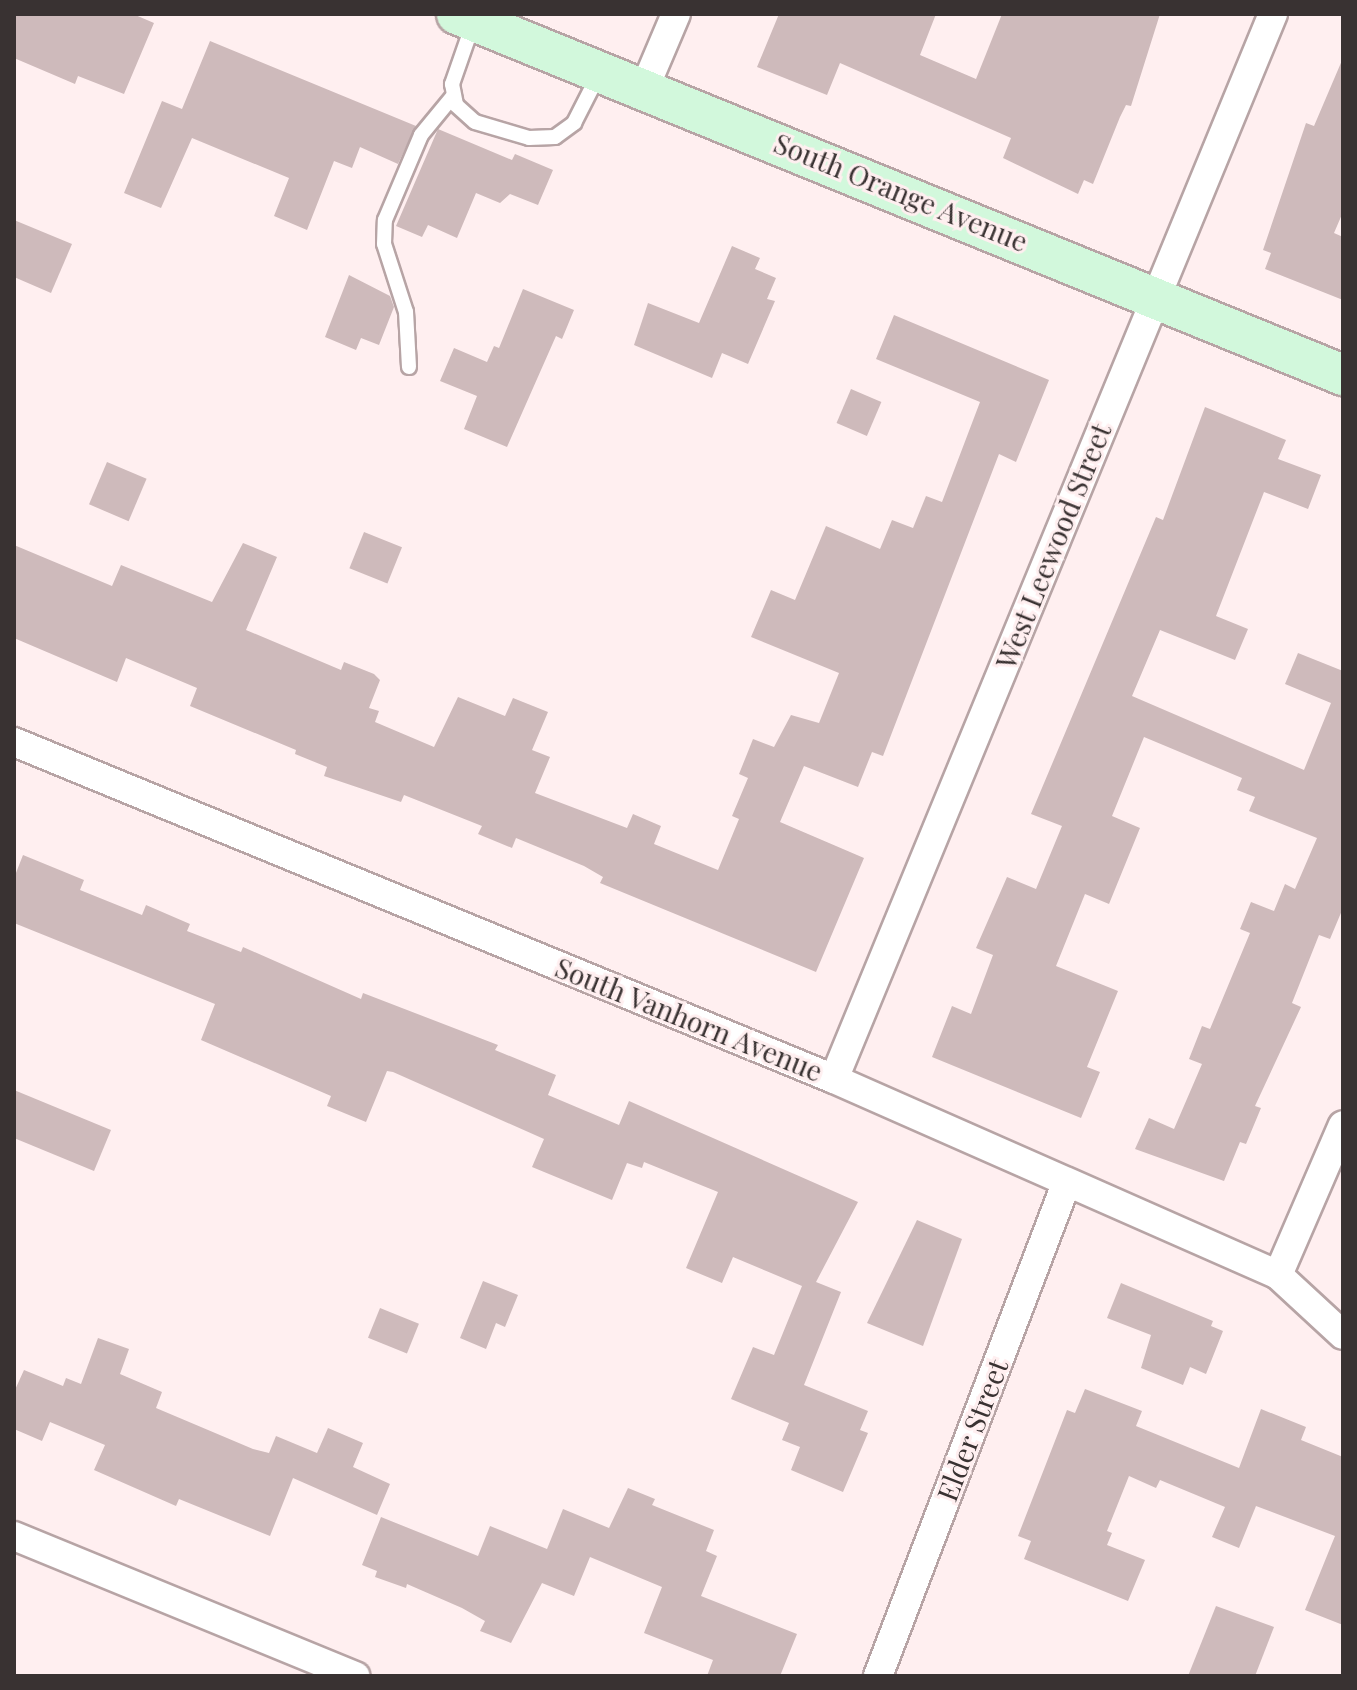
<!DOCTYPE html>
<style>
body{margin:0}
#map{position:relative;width:1357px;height:1690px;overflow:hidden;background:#ffeff0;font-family:"Playfair Display",serif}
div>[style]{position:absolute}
.building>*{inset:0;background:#cebabb;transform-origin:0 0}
.roads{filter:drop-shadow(2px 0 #b7a4a5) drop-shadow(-2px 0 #b7a4a5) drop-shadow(0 2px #b7a4a5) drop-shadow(0 -2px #b7a4a5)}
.lane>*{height:14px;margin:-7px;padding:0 7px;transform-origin:7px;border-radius:7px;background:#fff}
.street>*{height:28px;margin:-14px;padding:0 14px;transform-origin:14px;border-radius:14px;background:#fff}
.secondary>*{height:40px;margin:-20px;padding:0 20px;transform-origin:20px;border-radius:20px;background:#d2f8dc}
span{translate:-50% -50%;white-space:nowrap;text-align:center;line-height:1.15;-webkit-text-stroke:6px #ffeff0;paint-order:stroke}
.street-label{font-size:28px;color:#393232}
.frame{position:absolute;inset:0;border:16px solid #393232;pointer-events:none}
</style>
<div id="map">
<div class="building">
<div style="clip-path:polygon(14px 14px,133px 14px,154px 23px,124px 94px,78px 76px,75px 84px,14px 58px)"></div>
<div style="clip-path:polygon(779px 14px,936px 14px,920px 55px,976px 79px,1002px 14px,1160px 14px,1131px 106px,1126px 105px,1120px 117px,1093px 184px,1084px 180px,1078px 194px,1003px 158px,1011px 138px,840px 63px,827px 95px,757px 67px)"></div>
<div style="clip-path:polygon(210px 41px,416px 126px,398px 164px,360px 147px,352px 168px,334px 161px,307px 230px,274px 216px,289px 178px,192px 138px,161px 208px,124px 193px,162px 101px,182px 109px)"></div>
<div style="clip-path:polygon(1343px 58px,1343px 212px,1334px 233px,1343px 237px,1343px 300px,1265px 269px,1271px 253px,1263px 250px,1306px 123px,1314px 126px)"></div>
<div style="clip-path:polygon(438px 129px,512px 160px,515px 154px,553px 170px,538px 205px,510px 194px,500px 203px,476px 193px,457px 238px,428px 225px,422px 237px,396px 226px)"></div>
<div style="clip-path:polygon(14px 220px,72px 244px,51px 293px,14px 277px)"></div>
<div style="clip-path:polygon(732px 246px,760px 258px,755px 269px,776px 278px,767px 299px,775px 301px,748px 364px,722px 353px,712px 378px,634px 345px,648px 303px,699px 323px)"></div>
<div style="clip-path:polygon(349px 275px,390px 296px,394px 307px,379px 345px,361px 338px,356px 350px,325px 337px)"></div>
<div style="clip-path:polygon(523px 289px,574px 310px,562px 339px,556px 336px,507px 447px,464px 429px,477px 396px,440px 381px,454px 348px,487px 362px,494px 346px,499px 348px)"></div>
<div style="clip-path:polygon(894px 315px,1049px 380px,1016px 462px,999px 454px,883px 756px,872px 752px,858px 787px,804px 766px,780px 822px,864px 858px,816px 972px,600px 883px,603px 877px,584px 866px,516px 838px,512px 848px,478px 834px,482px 826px,404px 795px,401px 802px,324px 776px,327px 767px,295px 754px,296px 750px,190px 706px,197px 688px,126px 658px,117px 682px,14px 638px,14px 545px,112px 586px,121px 565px,212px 602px,243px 543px,277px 557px,246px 630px,341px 670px,344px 662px,374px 674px,380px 680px,369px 708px,379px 711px,375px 722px,434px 747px,458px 697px,505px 716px,513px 698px,548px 712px,532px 750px,550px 757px,535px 793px,627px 828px,633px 814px,661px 826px,654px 844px,718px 870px,739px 819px,732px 816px,748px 778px,739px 774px,753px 739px,774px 747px,791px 715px,819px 723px,839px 673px,751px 637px,771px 590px,795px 600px,826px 526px,880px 549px,892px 520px,913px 528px,926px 496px,942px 502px,980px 402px,876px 359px)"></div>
<div style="left:851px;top:389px;width:33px;height:37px;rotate:23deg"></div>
<div style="clip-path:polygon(1205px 407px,1286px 440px,1278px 459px,1321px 475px,1308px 509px,1264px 492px,1216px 616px,1248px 629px,1235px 660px,1160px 630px,1132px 696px,1304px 770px,1331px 703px,1285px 684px,1298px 653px,1343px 671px,1343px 908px,1330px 939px,1319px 935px,1292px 1003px,1301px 1007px,1255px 1106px,1261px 1108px,1246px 1144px,1240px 1142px,1224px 1181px,1135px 1149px,1149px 1118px,1174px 1129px,1202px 1064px,1189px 1059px,1202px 1026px,1210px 1029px,1250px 933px,1240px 929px,1251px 902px,1274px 911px,1285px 884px,1295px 889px,1317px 838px,1249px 811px,1255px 797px,1237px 790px,1242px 778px,1144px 737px,1112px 816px,1140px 828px,1109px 904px,1085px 894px,1056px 966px,1118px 991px,1087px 1067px,1100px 1072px,1081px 1118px,932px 1057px,952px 1006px,971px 1014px,993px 955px,976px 948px,1007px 877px,1036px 889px,1062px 826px,1031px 814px,1156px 517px,1163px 520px)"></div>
<div style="left:107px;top:462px;width:43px;height:46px;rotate:23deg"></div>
<div style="left:364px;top:532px;width:41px;height:39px;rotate:22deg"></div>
<div style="clip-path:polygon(23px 855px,84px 880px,80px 890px,142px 915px,146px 905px,190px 924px,187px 931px,241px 952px,243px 947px,361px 999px,363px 993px,498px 1045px,495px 1050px,556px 1075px,548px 1095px,619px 1125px,629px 1101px,858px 1202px,816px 1282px,841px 1292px,804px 1385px,868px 1411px,860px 1430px,868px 1433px,843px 1492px,791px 1470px,800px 1447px,782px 1440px,789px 1423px,731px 1399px,753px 1347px,774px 1355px,802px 1286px,733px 1257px,722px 1283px,686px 1268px,718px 1192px,644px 1162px,642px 1168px,627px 1163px,612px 1200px,532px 1167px,544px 1139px,393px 1072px,387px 1071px,366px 1122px,327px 1106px,331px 1096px,201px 1040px,215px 1004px,14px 923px,14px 878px)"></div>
<div style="clip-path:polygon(14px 1090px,111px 1130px,94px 1171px,14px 1138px)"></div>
<div style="clip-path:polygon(917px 1220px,962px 1239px,923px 1346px,867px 1323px)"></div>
<div style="clip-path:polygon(483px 1281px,518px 1295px,505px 1327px,496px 1323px,486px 1349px,460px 1338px)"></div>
<div style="clip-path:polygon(1121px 1283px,1213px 1321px,1211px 1326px,1223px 1331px,1206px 1374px,1190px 1367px,1183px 1385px,1141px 1368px,1151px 1335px,1107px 1318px)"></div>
<div style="left:380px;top:1308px;width:42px;height:32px;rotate:22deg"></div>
<div style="clip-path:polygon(98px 1338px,129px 1349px,120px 1374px,162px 1392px,156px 1408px,253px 1449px,269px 1453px,276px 1436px,317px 1453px,328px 1428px,363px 1443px,353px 1467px,390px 1484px,377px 1515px,293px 1478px,270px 1536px,179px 1499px,176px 1506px,94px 1470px,105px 1445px,50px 1422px,42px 1441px,14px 1429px,14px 1392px,24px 1370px,63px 1386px,66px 1378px,81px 1384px)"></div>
<div style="clip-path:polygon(1085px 1389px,1142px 1411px,1136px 1426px,1239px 1468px,1261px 1409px,1306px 1427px,1301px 1440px,1343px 1457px,1343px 1625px,1305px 1610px,1335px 1536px,1256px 1506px,1239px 1548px,1212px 1537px,1225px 1507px,1160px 1480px,1156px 1488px,1129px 1476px,1107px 1531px,1112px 1533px,1107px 1545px,1145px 1560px,1128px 1601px,1024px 1559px,1031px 1541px,1018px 1536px,1067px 1410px,1075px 1413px)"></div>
<div style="clip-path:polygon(628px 1488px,655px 1499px,652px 1505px,714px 1530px,706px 1551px,717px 1556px,701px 1596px,797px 1634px,780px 1676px,707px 1676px,713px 1660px,644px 1633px,662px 1587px,590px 1557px,574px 1596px,542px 1583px,511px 1643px,480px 1631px,485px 1621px,462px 1608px,407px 1584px,406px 1588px,375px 1577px,377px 1571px,362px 1565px,381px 1517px,478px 1556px,490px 1526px,547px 1549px,563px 1509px,609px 1528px)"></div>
<div style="clip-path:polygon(1216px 1606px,1274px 1627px,1255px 1676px,1188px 1676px)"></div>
</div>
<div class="roads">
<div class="lane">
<div style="left:474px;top:21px;width:67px;rotate:109.2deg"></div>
<div style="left:452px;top:84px;width:21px;rotate:79deg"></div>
<div style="left:456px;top:105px;width:25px;rotate:42deg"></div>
<div style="left:475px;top:122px;width:56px;rotate:16.5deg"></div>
<div style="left:529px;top:138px;width:26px;rotate:-2deg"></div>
<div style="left:555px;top:137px;width:24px;rotate:-36deg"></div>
<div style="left:574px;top:123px;width:55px;rotate:-63deg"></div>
<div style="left:409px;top:367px;width:55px;rotate:-93.1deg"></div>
<div style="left:406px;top:312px;width:71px;rotate:-107.9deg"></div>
<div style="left:384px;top:244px;width:24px;rotate:-88deg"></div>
<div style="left:385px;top:220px;width:92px;rotate:-67deg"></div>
<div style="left:421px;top:135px;width:50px;rotate:-50.6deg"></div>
</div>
<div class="street">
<div style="left:645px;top:87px;width:79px;rotate:-67deg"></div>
<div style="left:14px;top:742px;width:887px;rotate:22.34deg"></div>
<div style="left:834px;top:1079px;width:485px;rotate:23.8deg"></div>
<div style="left:1278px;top:1275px;width:88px;rotate:42.7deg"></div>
<div style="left:834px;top:1079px;width:1152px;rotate:-67.6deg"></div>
<div style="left:1278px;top:1275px;width:163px;rotate:-66.6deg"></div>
<div style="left:14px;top:1536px;width:369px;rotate:22.3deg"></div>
<div style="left:878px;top:1676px;width:527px;rotate:-69.09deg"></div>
</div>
<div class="secondary">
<div style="left:457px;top:14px;width:957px;rotate:22.17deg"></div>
</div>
</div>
<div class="street-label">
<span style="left:901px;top:192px;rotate:22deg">South Orange Avenue</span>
<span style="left:1053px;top:546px;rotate:-68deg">West Leewood Street</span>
<span style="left:689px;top:1019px;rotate:22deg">South Vanhorn Avenue</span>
<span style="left:972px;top:1430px;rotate:-69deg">Elder Street</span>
</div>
<div class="frame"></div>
</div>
